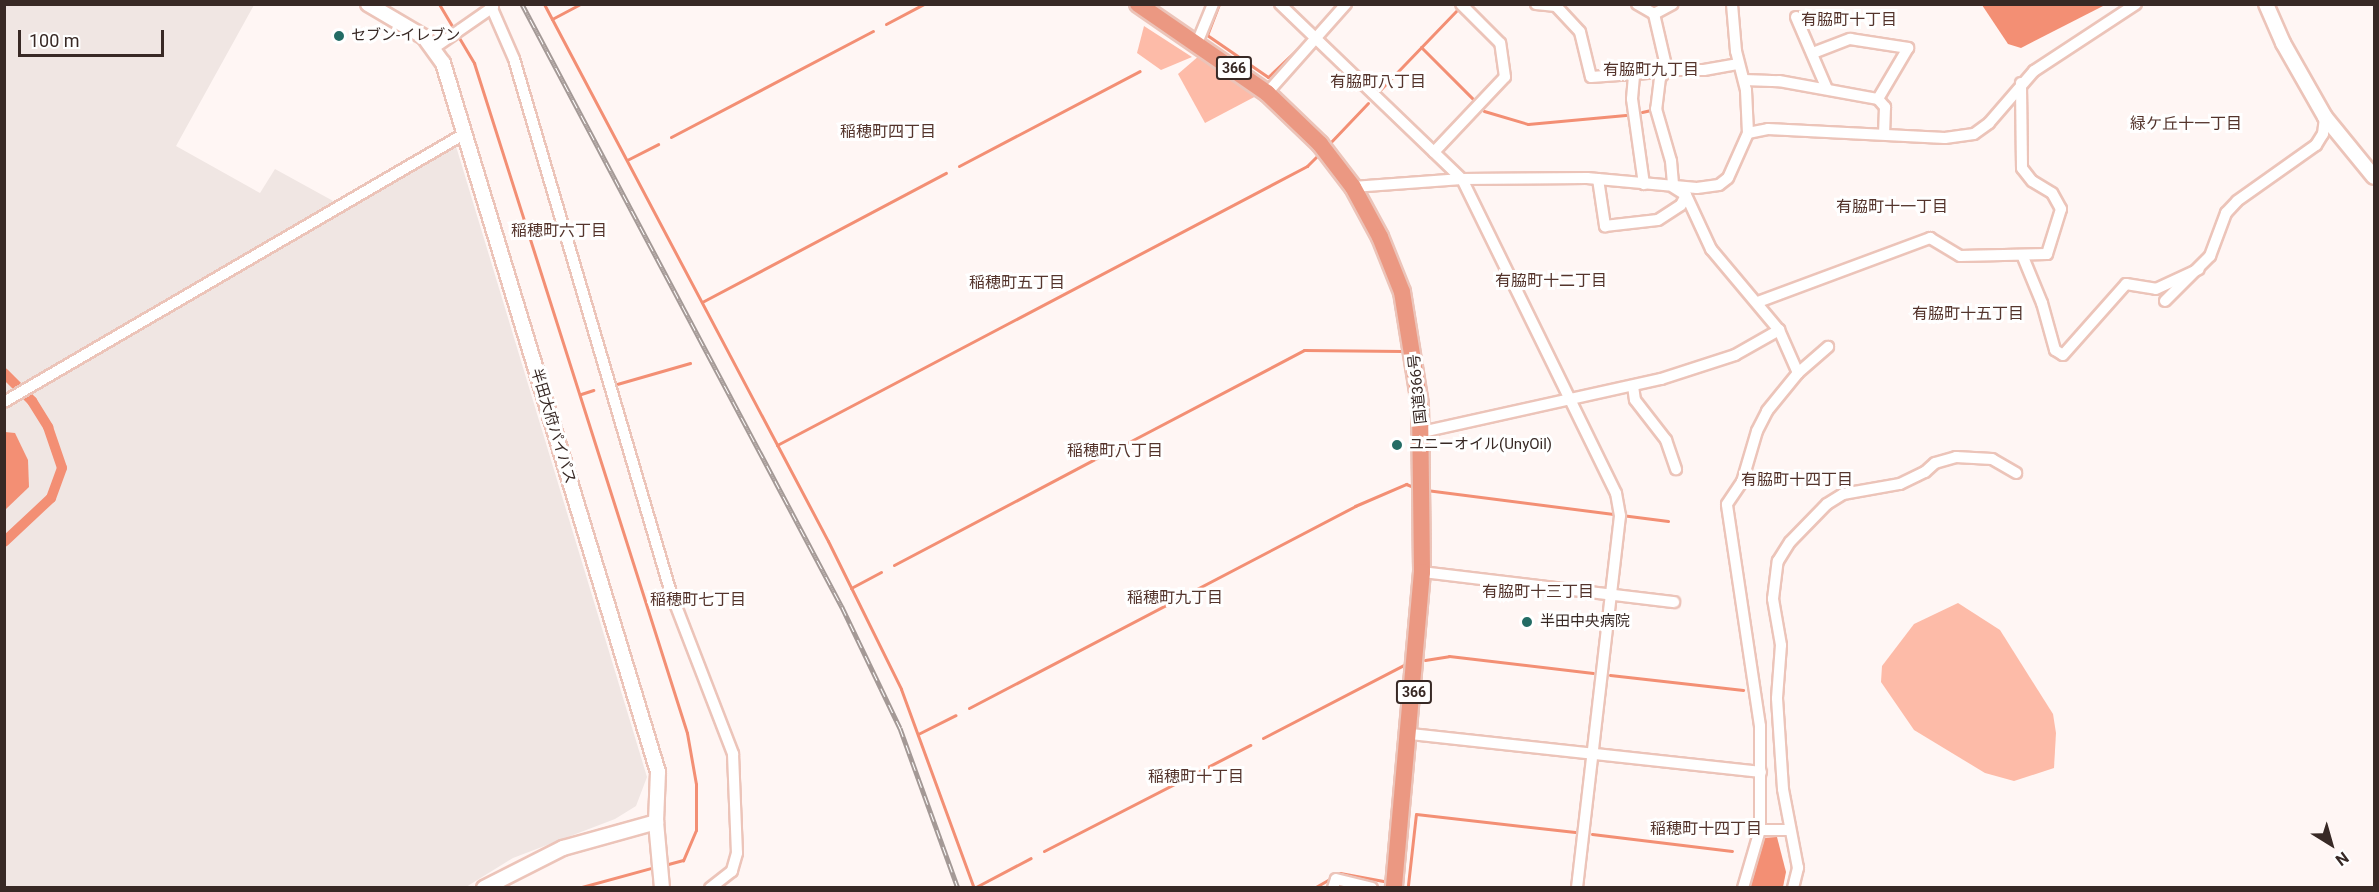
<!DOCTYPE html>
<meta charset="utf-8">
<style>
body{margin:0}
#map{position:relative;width:2379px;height:892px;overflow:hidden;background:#fff6f4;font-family:Roboto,"Noto Sans JP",sans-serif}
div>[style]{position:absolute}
.built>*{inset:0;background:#f0e6e3}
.green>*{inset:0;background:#fdbba8}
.water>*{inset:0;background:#f38f74}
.stream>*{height:3px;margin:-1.5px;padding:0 1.5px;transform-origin:1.5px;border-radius:1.5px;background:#f38f74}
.canal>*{height:10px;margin:-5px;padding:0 5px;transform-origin:5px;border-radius:5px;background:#f38f74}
.roads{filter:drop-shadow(2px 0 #ecc4b9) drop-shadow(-2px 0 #ecc4b9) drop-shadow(0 2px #ecc4b9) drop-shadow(0 -2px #ecc4b9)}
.minor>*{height:10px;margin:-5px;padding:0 5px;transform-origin:5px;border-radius:5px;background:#fff}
.tertiary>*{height:14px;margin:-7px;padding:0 7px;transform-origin:7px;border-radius:7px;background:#fff}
.trunk>*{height:16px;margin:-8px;padding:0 8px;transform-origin:8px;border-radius:8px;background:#eb9882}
.rail>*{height:5px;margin-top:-2.5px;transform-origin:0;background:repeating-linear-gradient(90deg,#fff 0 9px,#a49996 0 18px);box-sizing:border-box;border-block:2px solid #a49996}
.dots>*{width:16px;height:16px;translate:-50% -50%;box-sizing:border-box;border:3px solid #fff;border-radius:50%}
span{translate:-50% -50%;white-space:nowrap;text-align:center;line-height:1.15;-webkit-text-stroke:6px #fff;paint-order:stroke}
.shield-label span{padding:2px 4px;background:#fff;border:2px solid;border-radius:4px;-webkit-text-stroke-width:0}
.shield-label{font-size:14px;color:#382925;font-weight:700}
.poi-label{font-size:15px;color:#382925}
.left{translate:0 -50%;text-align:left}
.street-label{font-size:15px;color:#382925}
.neighbourhood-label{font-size:16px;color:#54342c}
.frame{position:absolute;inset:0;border:6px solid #382925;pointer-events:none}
.north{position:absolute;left:2301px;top:814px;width:60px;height:60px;-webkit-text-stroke:4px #fff;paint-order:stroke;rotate:143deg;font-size:16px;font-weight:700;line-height:24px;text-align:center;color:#382925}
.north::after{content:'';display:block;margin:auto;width:21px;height:27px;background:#382925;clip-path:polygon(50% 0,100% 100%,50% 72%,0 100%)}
.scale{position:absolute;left:18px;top:30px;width:146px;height:27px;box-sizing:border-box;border:3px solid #382925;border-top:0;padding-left:8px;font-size:18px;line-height:21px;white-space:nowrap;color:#382925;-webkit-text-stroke:4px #fff;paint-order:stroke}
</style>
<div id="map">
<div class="built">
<div style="clip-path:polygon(5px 5px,254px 5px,176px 146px,260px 193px,275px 169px,335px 202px,452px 133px,647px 777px,636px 806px,615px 819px,513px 858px,466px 887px,5px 888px)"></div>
</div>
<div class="green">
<div style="clip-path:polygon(1144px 26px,1192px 57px,1161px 70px,1137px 53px)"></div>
<div style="clip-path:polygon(1200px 55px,1260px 94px,1205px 123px,1178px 74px)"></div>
<div style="clip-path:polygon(1958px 603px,2000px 630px,2053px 714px,2056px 733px,2054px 768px,2014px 781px,1985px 773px,1914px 730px,1881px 682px,1882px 666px,1914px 624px)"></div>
</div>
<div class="water">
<div style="clip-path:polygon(1982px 5px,2105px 5px,2021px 48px,2008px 44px)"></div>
<div style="clip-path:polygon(5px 432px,15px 433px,28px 460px,29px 487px,5px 510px)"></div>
<div style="clip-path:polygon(1777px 837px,1786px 872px,1783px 887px,1749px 888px,1762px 838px)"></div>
</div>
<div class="stream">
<div style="left:439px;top:4px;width:69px;rotate:59.3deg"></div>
<div style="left:474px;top:63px;width:703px;rotate:72.36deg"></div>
<div style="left:687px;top:733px;width:52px;rotate:80deg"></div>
<div style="left:696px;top:784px;width:46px;rotate:90deg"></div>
<div style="left:696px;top:830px;width:33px;rotate:113deg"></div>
<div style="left:683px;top:860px;width:20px;rotate:165deg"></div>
<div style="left:544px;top:4px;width:607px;rotate:62.13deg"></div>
<div style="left:828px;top:541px;width:165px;rotate:63.7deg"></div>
<div style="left:901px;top:689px;width:212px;rotate:69.9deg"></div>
<div style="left:1219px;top:4px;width:33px;rotate:111deg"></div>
<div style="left:1207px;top:35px;width:74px;rotate:34.5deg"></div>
<div style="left:1268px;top:77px;width:51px;rotate:-43.4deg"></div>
<div style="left:552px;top:19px;width:32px;rotate:-28deg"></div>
<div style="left:886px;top:24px;width:43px;rotate:-27.8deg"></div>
<div style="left:1421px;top:47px;width:74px;rotate:45deg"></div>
<div style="left:1380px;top:90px;width:110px;rotate:-46.1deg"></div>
<div style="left:1484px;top:111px;width:46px;rotate:16.5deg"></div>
<div style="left:1528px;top:124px;width:98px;rotate:-5.2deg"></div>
<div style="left:1642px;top:112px;width:9px;rotate:-13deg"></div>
<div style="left:671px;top:137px;width:228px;rotate:-27.7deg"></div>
<div style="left:1328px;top:145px;width:58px;rotate:-46.4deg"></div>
<div style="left:627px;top:160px;width:35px;rotate:-27deg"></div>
<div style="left:959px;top:166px;width:204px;rotate:-27.7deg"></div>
<div style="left:702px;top:302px;width:276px;rotate:-27.9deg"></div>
<div style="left:617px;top:384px;width:76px;rotate:-16deg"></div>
<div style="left:581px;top:394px;width:13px;rotate:-18deg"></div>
<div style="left:777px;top:445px;width:599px;rotate:-27.76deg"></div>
<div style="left:1307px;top:166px;width:17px;rotate:-45deg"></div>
<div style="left:1110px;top:452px;width:219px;rotate:-27.7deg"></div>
<div style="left:1304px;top:350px;width:98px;rotate:0.6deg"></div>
<div style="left:1426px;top:490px;width:244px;rotate:7.3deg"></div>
<div style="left:894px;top:565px;width:229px;rotate:-27.8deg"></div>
<div style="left:851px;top:588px;width:34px;rotate:-28deg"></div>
<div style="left:1425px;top:660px;width:24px;rotate:-9deg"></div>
<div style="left:1449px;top:656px;width:145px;rotate:6.7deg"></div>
<div style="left:1610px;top:675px;width:134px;rotate:6.4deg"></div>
<div style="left:969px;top:708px;width:436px;rotate:-27.6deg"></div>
<div style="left:1355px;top:506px;width:56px;rotate:-23.3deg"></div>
<div style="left:1406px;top:484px;width:11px;rotate:22deg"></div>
<div style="left:918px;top:734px;width:42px;rotate:-26.6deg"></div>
<div style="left:1263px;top:738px;width:161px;rotate:-27.4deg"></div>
<div style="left:1592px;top:834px;width:141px;rotate:6.9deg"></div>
<div style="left:1044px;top:851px;width:232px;rotate:-27.2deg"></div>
<div style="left:1408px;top:885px;width:71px;rotate:-83.6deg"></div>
<div style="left:1416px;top:814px;width:160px;rotate:6.5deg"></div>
<div style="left:578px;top:888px;width:80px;rotate:-15.3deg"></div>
<div style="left:974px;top:888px;width:64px;rotate:-27.8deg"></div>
<div style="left:1314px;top:888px;width:30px;rotate:-30deg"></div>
<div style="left:1340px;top:873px;width:44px;rotate:10.5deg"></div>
</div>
<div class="canal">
<div style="left:4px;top:373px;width:40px;rotate:45deg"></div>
<div style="left:32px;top:401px;width:31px;rotate:58deg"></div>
<div style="left:48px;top:427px;width:43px;rotate:71.1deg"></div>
<div style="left:62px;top:468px;width:32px;rotate:110deg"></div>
<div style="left:51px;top:498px;width:64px;rotate:136.9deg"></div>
</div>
<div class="roads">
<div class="minor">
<div style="left:490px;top:4px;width:60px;rotate:66.4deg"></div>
<div style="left:514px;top:59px;width:557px;rotate:73.62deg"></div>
<div style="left:671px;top:593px;width:173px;rotate:68.9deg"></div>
<div style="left:733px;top:754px;width:99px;rotate:87.7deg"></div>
<div style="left:737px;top:853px;width:19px;rotate:106deg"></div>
<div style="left:732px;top:871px;width:28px;rotate:142deg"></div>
<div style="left:1280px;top:4px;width:252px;rotate:43.9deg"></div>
<div style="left:1462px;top:179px;width:350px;rotate:63.9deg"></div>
<div style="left:1616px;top:493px;width:23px;rotate:80deg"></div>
<div style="left:1620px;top:516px;width:374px;rotate:96.6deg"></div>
<div style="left:1536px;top:4px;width:20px;rotate:6deg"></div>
<div style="left:1556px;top:6px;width:35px;rotate:47deg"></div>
<div style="left:1580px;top:32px;width:46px;rotate:76.3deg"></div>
<div style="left:1591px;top:77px;width:71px;rotate:-4deg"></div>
<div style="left:1637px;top:4px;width:20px;rotate:30deg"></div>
<div style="left:1654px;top:14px;width:21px;rotate:-28deg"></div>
<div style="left:1654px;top:14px;width:57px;rotate:76.9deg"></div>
<div style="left:1667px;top:70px;width:11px;rotate:131deg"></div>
<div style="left:1660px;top:78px;width:31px;rotate:97deg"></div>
<div style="left:1656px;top:109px;width:54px;rotate:73.9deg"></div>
<div style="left:1671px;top:161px;width:25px;rotate:85deg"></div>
<div style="left:1796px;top:17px;width:78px;rotate:66.7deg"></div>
<div style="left:1197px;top:43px;width:42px;rotate:-67.7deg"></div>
<div style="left:434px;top:48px;width:72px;rotate:-34.8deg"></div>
<div style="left:1813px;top:53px;width:40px;rotate:-21deg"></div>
<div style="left:1850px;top:39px;width:59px;rotate:8.8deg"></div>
<div style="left:1908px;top:48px;width:59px;rotate:120.5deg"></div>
<div style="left:1878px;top:99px;width:11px;rotate:49deg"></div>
<div style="left:1885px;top:107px;width:27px;rotate:92deg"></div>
<div style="left:1667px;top:70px;width:37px"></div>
<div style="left:1704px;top:70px;width:35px;rotate:-10deg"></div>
<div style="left:1634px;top:76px;width:23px;rotate:95deg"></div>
<div style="left:1632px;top:99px;width:86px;rotate:82deg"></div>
<div style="left:1744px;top:80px;width:35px;rotate:2deg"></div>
<div style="left:1779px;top:81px;width:101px;rotate:10.3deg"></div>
<div style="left:1267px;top:93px;width:119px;rotate:-48.4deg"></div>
<div style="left:1748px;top:133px;width:20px;rotate:-11deg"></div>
<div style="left:1768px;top:129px;width:177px;rotate:2.9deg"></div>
<div style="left:1945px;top:138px;width:29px;rotate:-8deg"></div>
<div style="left:1974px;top:134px;width:19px;rotate:-36deg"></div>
<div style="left:1989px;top:123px;width:69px;rotate:-49.1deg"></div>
<div style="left:2034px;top:71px;width:122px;rotate:-33.3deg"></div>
<div style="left:1434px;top:152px;width:103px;rotate:-46.6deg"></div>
<div style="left:1505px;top:77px;width:34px;rotate:-98deg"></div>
<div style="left:1500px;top:43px;width:55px;rotate:-135deg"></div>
<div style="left:1598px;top:179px;width:48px;rotate:81.5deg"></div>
<div style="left:1605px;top:226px;width:53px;rotate:-6.5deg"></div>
<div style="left:1658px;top:220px;width:27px;rotate:-33deg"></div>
<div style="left:1681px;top:205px;width:11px;rotate:-63deg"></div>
<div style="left:1353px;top:187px;width:109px;rotate:-4.2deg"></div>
<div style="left:1462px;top:179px;width:125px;rotate:-0.5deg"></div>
<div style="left:1587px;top:178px;width:110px;rotate:5.2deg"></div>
<div style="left:1697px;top:188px;width:22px;rotate:-8deg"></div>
<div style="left:1719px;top:185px;width:11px;rotate:-38deg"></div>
<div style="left:1728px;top:178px;width:49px;rotate:-66deg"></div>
<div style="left:1748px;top:133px;width:43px;rotate:-92.7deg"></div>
<div style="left:1746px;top:90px;width:40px;rotate:-104.4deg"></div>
<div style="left:1736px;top:51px;width:47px;rotate:-94.9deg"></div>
<div style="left:1673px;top:187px;width:15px;rotate:32deg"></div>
<div style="left:1686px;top:195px;width:60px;rotate:65.2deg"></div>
<div style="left:1711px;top:249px;width:106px;rotate:50deg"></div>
<div style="left:1779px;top:330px;width:47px;rotate:66.2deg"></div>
<div style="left:2023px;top:257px;width:50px;rotate:67.6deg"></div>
<div style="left:2042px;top:303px;width:49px;rotate:74.5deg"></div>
<div style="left:2055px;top:350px;width:9px;rotate:32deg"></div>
<div style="left:2063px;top:355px;width:95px;rotate:-48.4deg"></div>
<div style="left:2126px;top:284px;width:30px;rotate:9deg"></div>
<div style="left:2156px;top:289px;width:47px;rotate:-24.9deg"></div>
<div style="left:2165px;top:301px;width:64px;rotate:-45deg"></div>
<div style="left:2210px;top:256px;width:46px;rotate:-69.6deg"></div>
<div style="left:2226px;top:213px;width:16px;rotate:-47deg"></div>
<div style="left:2237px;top:201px;width:97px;rotate:-35.3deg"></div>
<div style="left:2316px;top:145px;width:13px;rotate:-58deg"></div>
<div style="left:2323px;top:134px;width:17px;rotate:-83deg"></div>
<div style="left:1758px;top:302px;width:184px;rotate:-20.4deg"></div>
<div style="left:1930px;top:238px;width:35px;rotate:31deg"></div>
<div style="left:1960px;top:256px;width:87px;rotate:-1.3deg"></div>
<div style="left:2047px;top:254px;width:47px;rotate:-72.7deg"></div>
<div style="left:2061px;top:209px;width:18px;rotate:-119deg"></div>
<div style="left:2052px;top:193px;width:23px;rotate:-149deg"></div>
<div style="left:2032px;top:181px;width:16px;rotate:-128deg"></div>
<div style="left:2022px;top:168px;width:85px;rotate:-90.7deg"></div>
<div style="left:1633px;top:386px;width:14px;rotate:82deg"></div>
<div style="left:1635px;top:400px;width:51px;rotate:52.2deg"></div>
<div style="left:1666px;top:440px;width:31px;rotate:71deg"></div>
<div style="left:4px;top:402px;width:532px;rotate:-30.23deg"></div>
<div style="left:1422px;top:432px;width:245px;rotate:-12.5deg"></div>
<div style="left:1661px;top:379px;width:78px;rotate:-18deg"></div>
<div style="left:1735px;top:355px;width:51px;rotate:-29.6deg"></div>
<div style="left:1422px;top:572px;width:254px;rotate:6.8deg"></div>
<div style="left:1411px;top:734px;width:352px;rotate:6.2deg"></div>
<div style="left:1760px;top:830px;width:29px"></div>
<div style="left:1333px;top:888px;width:9px;rotate:-72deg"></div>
<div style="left:1336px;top:879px;width:37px;rotate:14deg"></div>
<div style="left:1743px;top:888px;width:60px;rotate:-73.7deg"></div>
<div style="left:1760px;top:830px;width:104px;rotate:-90deg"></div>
<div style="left:1760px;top:726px;width:224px;rotate:-98.5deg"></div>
<div style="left:1727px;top:504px;width:27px;rotate:-56deg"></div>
<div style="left:1742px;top:482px;width:53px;rotate:-73.6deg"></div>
<div style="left:1757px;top:431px;width:22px;rotate:-63deg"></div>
<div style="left:1767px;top:411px;width:49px;rotate:-50.8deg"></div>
<div style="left:1798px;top:373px;width:40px;rotate:-41deg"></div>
<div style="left:1793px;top:888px;width:21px;rotate:-76deg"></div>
<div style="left:1798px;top:868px;width:80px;rotate:-100.8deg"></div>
<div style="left:1783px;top:789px;width:91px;rotate:-93.8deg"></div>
<div style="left:1777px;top:698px;width:53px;rotate:-85.7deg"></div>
<div style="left:1781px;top:645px;width:47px;rotate:-99.9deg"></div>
<div style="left:1773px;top:599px;width:38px;rotate:-83deg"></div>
<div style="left:1778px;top:561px;width:22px;rotate:-58deg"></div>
<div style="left:1790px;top:542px;width:53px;rotate:-45.8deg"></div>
<div style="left:1827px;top:504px;width:19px;rotate:-32deg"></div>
<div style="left:1843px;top:494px;width:58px;rotate:-10deg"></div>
<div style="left:1900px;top:484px;width:28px;rotate:-26deg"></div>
<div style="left:1925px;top:472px;width:13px;rotate:-42deg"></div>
<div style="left:1935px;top:463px;width:22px;rotate:-16deg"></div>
<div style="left:1956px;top:457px;width:36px;rotate:3deg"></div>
<div style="left:1992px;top:459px;width:28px;rotate:30deg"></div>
</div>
<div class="tertiary">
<div style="left:368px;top:4px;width:65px;rotate:30.5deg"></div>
<div style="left:424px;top:37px;width:32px;rotate:54deg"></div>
<div style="left:443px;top:63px;width:741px;rotate:73.13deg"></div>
<div style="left:658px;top:772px;width:50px;rotate:92.3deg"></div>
<div style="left:656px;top:822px;width:66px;rotate:84.8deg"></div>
<div style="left:2266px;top:4px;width:43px;rotate:66.4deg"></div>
<div style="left:2283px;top:43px;width:85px;rotate:60.4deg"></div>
<div style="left:2325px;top:117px;width:77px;rotate:50.8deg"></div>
<div style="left:484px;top:888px;width:89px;rotate:-26.9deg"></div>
<div style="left:563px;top:848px;width:97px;rotate:-15.6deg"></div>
</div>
<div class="trunk">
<div style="left:1138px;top:4px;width:157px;rotate:34.6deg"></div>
<div style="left:1267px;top:93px;width:74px;rotate:43.9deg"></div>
<div style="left:1320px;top:144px;width:54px;rotate:52.5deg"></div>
<div style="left:1353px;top:187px;width:57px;rotate:61.6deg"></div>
<div style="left:1380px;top:237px;width:59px;rotate:68.2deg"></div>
<div style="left:1402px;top:292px;width:114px;rotate:80.9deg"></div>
<div style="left:1420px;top:405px;width:167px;rotate:89.3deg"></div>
<div style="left:1422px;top:572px;width:317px;rotate:95.1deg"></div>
</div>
</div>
<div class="rail">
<div style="left:522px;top:4px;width:683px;rotate:62.05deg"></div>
<div style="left:842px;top:607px;width:134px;rotate:64.4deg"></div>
<div style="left:900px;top:728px;width:170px;rotate:70.1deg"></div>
</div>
<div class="dots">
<div style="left:339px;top:36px;background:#236c65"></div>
<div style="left:1397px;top:445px;background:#236c65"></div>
<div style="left:1527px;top:622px;background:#236c65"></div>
</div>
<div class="shield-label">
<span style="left:1234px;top:68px">366</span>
<span style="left:1414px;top:692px">366</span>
</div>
<div class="poi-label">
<span class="left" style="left:351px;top:36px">セブン-イレブン</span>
<span class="left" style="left:1409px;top:445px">ユニーオイル(UnyOil)</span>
<span class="left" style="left:1540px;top:622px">半田中央病院</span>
</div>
<div class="street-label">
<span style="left:1418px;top:389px;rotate:-96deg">国道366号</span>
<span style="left:553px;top:426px;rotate:73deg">半田大府パイパス</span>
</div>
<div class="neighbourhood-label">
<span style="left:1849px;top:20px">有脇町十丁目</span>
<span style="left:1651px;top:70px">有脇町九丁目</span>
<span style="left:1378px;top:82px">有脇町八丁目</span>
<span style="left:2186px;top:124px">緑ケ丘十一丁目</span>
<span style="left:888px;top:132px">稲穂町四丁目</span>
<span style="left:1892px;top:207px">有脇町十一丁目</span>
<span style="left:559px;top:231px">稲穂町六丁目</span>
<span style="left:1551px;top:281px">有脇町十二丁目</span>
<span style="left:1017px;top:283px">稲穂町五丁目</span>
<span style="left:1968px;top:314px">有脇町十五丁目</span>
<span style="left:1115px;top:451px">稲穂町八丁目</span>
<span style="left:1797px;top:480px">有脇町十四丁目</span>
<span style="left:1538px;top:592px">有脇町十三丁目</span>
<span style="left:1175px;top:598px">稲穂町九丁目</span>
<span style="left:698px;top:600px">稲穂町七丁目</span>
<span style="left:1196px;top:777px">稲穂町十丁目</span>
<span style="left:1706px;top:829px">稲穂町十四丁目</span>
</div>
<div class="frame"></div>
<div class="north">N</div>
<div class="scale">100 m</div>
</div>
